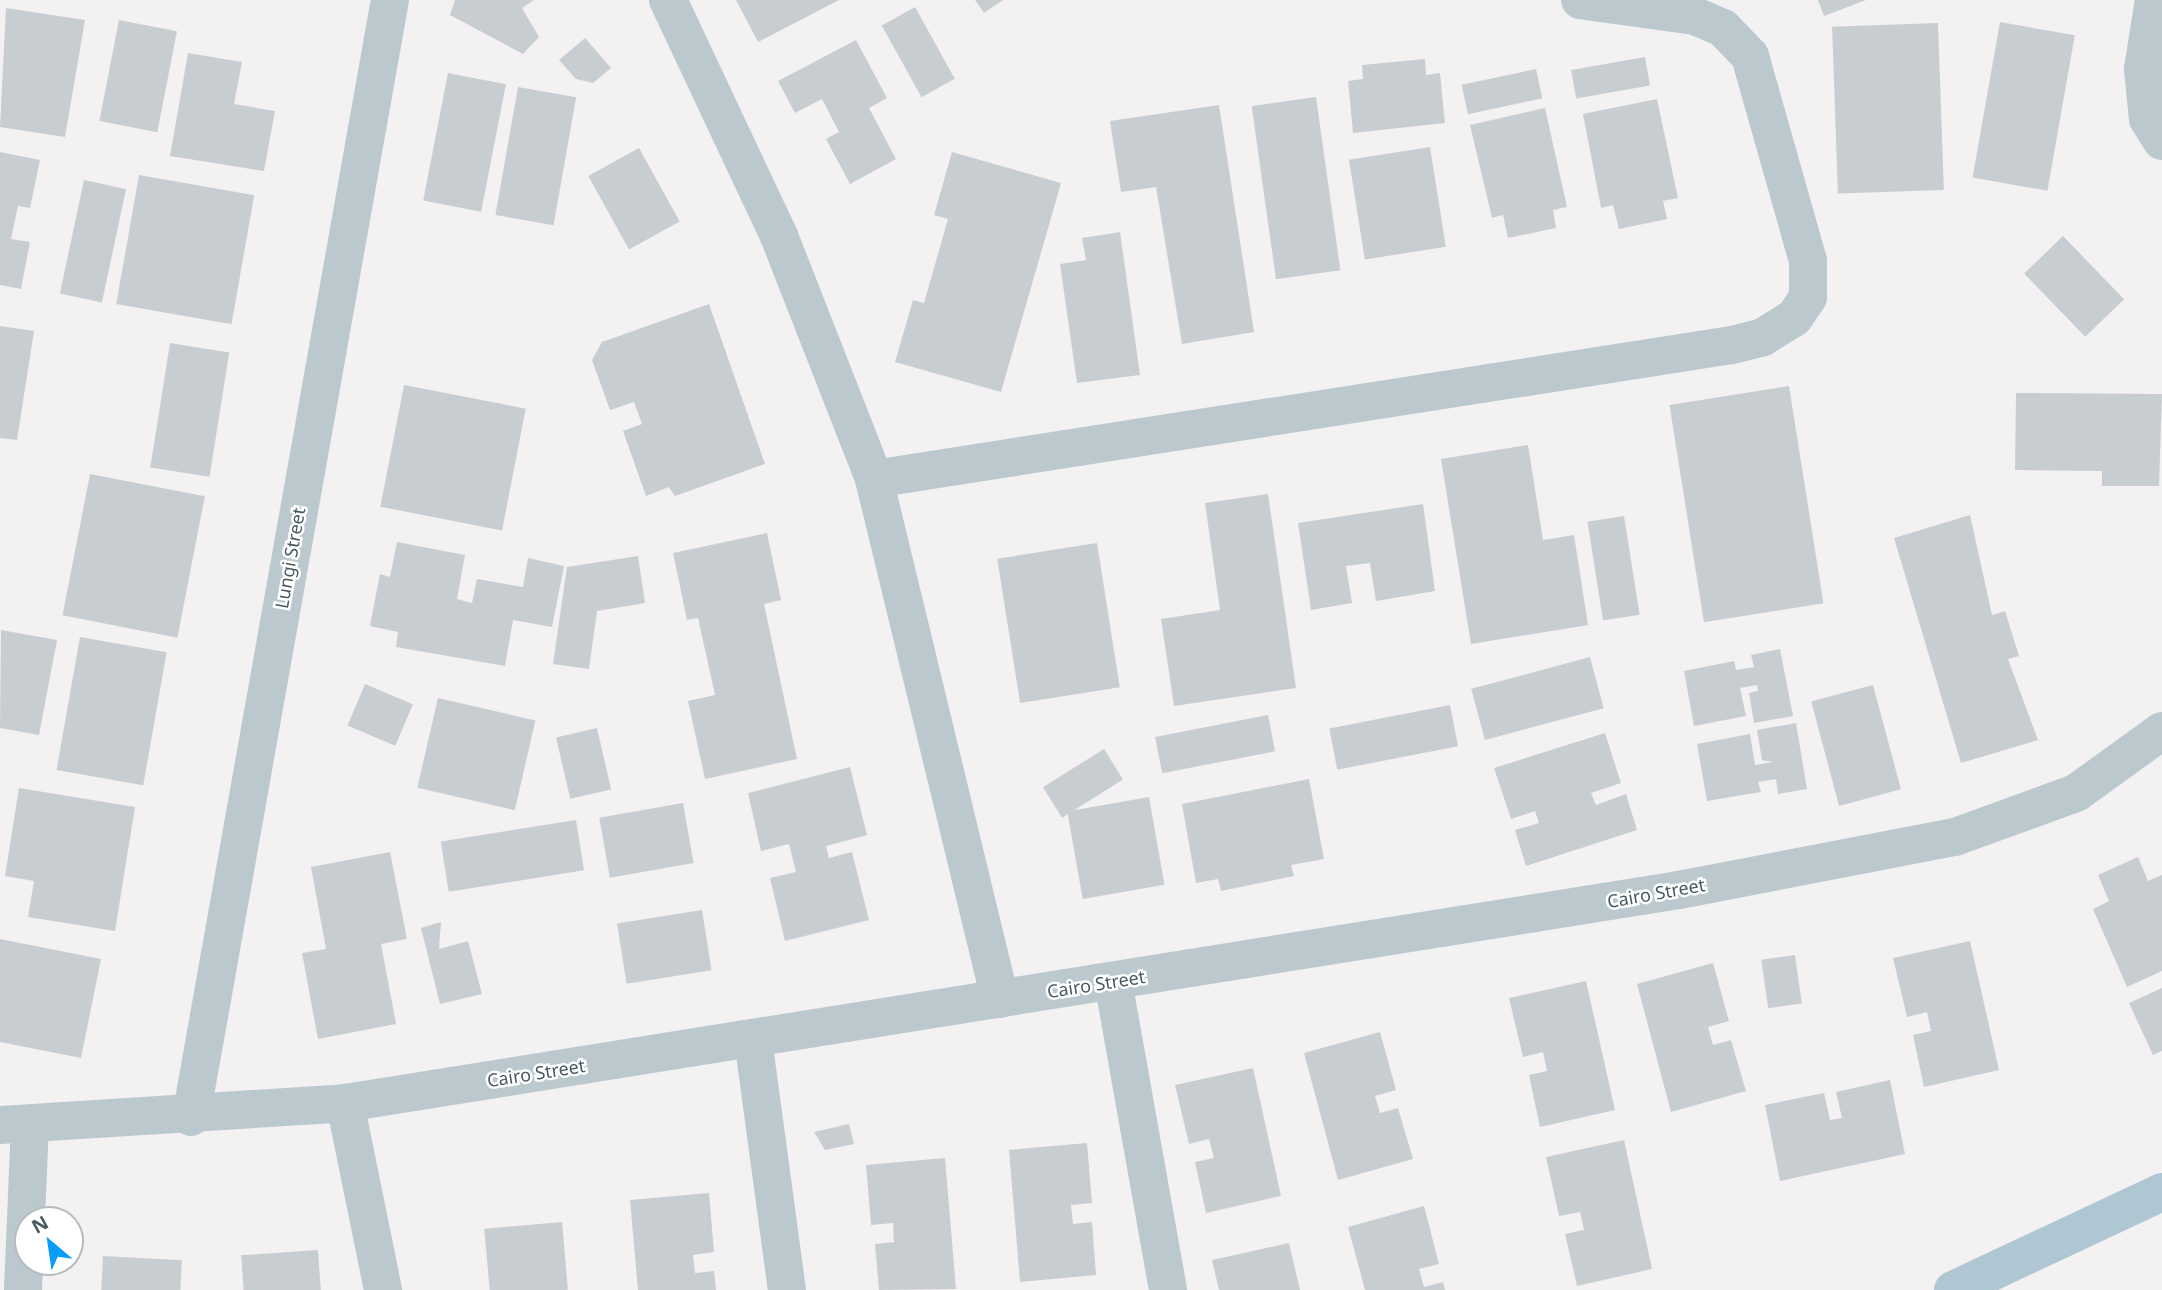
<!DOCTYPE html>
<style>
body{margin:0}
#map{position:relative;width:2162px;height:1290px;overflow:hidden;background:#f4f1f2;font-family:"Noto Sans",sans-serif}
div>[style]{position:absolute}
.building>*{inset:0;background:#c8cdd2;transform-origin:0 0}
.minor>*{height:38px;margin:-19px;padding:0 19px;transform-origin:19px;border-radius:19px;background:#bbc9cf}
.major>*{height:38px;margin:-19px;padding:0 19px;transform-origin:19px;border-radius:19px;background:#afc7d2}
span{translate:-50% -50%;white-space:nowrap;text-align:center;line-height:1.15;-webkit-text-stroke:5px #fff;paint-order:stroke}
.street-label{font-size:18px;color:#475961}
.north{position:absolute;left:14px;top:1206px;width:70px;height:70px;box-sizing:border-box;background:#fff;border:2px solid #b5bdc0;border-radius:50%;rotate:331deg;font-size:19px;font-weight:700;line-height:28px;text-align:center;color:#475961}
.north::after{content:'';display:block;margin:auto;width:24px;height:32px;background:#089ef7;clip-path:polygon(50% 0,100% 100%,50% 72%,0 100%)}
</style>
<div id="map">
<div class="building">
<div style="clip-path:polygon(455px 0,534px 0,522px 8px,539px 37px,523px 54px,450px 15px)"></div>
<div style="clip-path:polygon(736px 0,839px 0,758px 42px)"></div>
<div style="clip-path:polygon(975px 0,1003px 0,984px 13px)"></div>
<div style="clip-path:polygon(1818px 0,1866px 0,1824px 16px)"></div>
<div style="left:915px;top:7px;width:82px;height:38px;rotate:61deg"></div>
<div style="clip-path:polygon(6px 8px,85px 20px,65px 137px,0 127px)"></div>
<div style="left:119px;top:20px;width:59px;height:103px;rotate:11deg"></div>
<div style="left:2000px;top:22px;width:76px;height:158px;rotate:10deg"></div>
<div style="left:1938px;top:23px;width:167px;height:106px;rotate:88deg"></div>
<div style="clip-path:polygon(585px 38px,611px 68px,593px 83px,576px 79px,559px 60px)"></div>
<div style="clip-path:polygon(856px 40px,887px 98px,869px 108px,896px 159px,850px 184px,826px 139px,839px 132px,822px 99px,795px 113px,778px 81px)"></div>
<div style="clip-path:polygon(188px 53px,242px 62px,234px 104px,275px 111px,264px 171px,170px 156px)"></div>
<div style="left:1645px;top:57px;width:29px;height:75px;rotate:80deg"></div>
<div style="clip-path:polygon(1425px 59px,1426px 75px,1440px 73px,1445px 123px,1353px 133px,1348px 81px,1363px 79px,1362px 65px)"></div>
<div style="left:1536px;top:69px;width:30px;height:76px;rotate:78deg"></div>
<div style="left:448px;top:73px;width:59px;height:130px;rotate:11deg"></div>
<div style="left:518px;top:87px;width:59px;height:130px;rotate:10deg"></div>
<div style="left:1316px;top:97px;width:175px;height:65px;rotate:82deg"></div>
<div style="clip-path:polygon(1657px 99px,1678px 198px,1663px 201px,1667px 219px,1619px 229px,1613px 205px,1601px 208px,1583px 114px)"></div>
<div style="clip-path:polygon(1219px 105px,1254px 332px,1182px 344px,1156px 187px,1121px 192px,1110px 121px)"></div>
<div style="clip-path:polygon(1545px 108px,1567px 207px,1553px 210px,1556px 228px,1508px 238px,1503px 215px,1492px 218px,1470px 125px)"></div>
<div style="left:1430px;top:147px;width:101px;height:82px;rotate:81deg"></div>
<div style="left:639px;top:148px;width:84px;height:58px;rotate:61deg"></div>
<div style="clip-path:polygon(0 152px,40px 160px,30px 208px,18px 206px,11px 239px,30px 242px,21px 289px,0 285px)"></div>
<div style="clip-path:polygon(952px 152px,1061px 183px,1001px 392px,895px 362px,913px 300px,924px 303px,948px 219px,934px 215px)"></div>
<div style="left:139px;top:175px;width:117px;height:131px;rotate:10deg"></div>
<div style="left:84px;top:180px;width:43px;height:116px;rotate:12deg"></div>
<div style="clip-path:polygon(1120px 232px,1140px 375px,1077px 383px,1060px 264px,1086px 260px,1082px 238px)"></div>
<div style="left:2063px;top:236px;width:88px;height:54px;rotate:46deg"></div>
<div style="clip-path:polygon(709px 304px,765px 464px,675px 496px,669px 487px,646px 496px,623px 431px,642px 424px,634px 402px,610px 410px,592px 360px,602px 342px)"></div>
<div style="clip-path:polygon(0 326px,34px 331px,17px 440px,0 438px)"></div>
<div style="left:170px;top:343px;width:60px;height:126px;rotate:9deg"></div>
<div style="left:404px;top:385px;width:124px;height:124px;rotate:11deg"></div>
<div style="left:1789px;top:386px;width:220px;height:121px;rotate:81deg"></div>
<div style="clip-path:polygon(2016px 393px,2162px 394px,2159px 486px,2102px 486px,2102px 471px,2015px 470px)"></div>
<div style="clip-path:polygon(1528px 445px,1543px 540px,1574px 535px,1588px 625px,1471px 644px,1441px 459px)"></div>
<div style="left:90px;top:474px;width:117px;height:144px;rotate:11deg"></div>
<div style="clip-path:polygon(1268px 494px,1296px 688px,1174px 706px,1161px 619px,1220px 610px,1205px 503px)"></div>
<div style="clip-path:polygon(1423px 504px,1435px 591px,1376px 601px,1370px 563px,1346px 566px,1352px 603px,1311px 610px,1298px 523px)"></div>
<div style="clip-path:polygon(1970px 515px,1992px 615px,2005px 611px,2019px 656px,2008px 659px,2038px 740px,1961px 763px,1894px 538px)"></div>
<div style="left:1624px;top:516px;width:100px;height:37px;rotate:81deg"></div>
<div style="clip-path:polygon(767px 533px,781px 600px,764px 604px,797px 759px,705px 779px,688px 701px,715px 695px,698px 618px,687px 620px,673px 553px)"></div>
<div style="clip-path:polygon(397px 542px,465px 555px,457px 599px,472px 603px,477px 579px,523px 587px,528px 558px,564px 566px,552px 627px,513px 620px,505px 666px,396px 647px,398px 632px,370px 626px,380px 574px,390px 577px)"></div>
<div style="left:1097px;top:543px;width:146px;height:101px;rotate:81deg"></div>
<div style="clip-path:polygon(638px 556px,645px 603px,597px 611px,589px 669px,553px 664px,567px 567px)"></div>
<div style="clip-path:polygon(1px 630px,57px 640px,39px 735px,0 728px)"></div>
<div style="left:80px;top:637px;width:88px;height:135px;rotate:10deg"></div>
<div style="clip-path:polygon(1780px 649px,1793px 716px,1754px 723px,1749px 693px,1758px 691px,1757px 685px,1740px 688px,1746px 716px,1694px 726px,1684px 671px,1734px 661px,1736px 670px,1754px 667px,1751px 655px)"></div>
<div style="left:1590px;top:657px;width:53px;height:123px;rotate:75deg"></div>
<div style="left:365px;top:684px;width:52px;height:45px;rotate:23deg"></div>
<div style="left:1873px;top:685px;width:108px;height:64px;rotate:75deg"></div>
<div style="left:438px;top:698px;width:100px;height:92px;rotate:13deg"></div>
<div style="left:1450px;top:705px;width:42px;height:123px;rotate:79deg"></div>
<div style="left:1268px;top:715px;width:37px;height:115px;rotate:79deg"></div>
<div style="clip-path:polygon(1796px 723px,1807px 789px,1778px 794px,1776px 779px,1758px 782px,1761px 792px,1707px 801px,1697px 744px,1750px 734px,1755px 765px,1773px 762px,1762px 760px,1757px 730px)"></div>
<div style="left:597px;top:728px;width:63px;height:42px;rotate:77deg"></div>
<div style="clip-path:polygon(1605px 733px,1621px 783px,1591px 793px,1596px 805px,1626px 794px,1637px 830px,1526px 866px,1515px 830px,1539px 823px,1535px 811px,1511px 819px,1494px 768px)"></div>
<div style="left:1104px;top:749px;width:36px;height:72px;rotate:58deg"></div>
<div style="clip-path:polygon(850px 767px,867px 835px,826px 846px,829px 858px,852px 852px,869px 920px,785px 941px,770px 878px,796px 872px,789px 844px,761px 851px,748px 793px)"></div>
<div style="clip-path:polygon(1309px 779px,1324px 859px,1291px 865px,1294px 876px,1221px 891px,1218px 879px,1196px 883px,1182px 804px)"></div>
<div style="clip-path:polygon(19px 788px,135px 807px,115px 931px,28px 917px,34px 881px,5px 876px)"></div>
<div style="left:1149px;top:797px;width:89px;height:83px;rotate:80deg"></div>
<div style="left:683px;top:803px;width:61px;height:85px;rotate:80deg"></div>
<div style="left:576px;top:820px;width:51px;height:137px;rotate:81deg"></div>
<div style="clip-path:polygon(390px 852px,407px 939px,381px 944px,396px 1024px,318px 1039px,302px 953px,326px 949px,311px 867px)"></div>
<div style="clip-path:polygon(2138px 857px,2148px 881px,2162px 875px,2162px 971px,2127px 987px,2093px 909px,2109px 901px,2098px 875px)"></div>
<div style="left:702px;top:910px;width:61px;height:86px;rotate:81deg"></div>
<div style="clip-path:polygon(441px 922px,439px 949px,468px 941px,482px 994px,440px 1004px,421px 928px)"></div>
<div style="clip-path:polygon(0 939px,101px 959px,81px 1058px,0 1042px)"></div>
<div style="clip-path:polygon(1970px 941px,1999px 1070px,1924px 1087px,1913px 1035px,1931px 1031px,1927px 1012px,1907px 1017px,1893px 958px)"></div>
<div style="left:1795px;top:955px;width:49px;height:34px;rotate:82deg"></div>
<div style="clip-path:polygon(1713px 963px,1729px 1021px,1708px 1027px,1713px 1045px,1731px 1040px,1746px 1091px,1671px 1112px,1637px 984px)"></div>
<div style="clip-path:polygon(1586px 981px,1615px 1110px,1540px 1127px,1529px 1075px,1547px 1071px,1543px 1052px,1523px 1057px,1509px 998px)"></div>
<div style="clip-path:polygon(2162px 988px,2162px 1051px,2153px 1055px,2129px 1003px)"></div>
<div style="clip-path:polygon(1380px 1032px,1396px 1090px,1375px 1096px,1380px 1113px,1398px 1108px,1413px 1159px,1338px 1180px,1304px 1053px)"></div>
<div style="clip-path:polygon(1253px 1068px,1281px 1196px,1206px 1213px,1195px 1162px,1214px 1158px,1209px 1139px,1189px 1144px,1175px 1085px)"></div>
<div style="clip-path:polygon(1890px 1080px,1905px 1154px,1780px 1181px,1765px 1105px,1824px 1093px,1830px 1120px,1842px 1118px,1836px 1092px)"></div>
<div style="clip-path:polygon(849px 1124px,854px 1144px,825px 1150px,814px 1132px)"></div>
<div style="clip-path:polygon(1624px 1140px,1652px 1269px,1577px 1286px,1565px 1234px,1584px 1230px,1580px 1212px,1559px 1216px,1546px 1157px)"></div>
<div style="clip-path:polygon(1087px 1143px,1092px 1203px,1071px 1205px,1073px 1224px,1092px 1222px,1096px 1275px,1020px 1282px,1009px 1150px)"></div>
<div style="clip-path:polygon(945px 1158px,956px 1289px,879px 1290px,875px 1244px,894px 1242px,893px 1223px,871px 1225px,866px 1165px)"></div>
<div style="clip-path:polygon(709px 1193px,714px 1252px,693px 1255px,695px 1273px,714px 1271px,716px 1290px,638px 1290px,630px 1200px)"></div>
<div style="clip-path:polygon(1424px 1206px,1439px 1264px,1419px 1269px,1424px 1287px,1443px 1282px,1445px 1290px,1365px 1290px,1348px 1227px)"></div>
<div style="left:562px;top:1222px;width:68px;height:78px;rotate:85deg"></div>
<div style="clip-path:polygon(1289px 1243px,1300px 1290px,1219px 1290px,1212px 1260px)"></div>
<div style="left:318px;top:1250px;width:40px;height:77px;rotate:86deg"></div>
<div style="left:103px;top:1256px;width:79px;height:34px;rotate:3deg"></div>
</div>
<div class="minor">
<div style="left:668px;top:0;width:261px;rotate:64.8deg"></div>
<div style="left:779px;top:236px;width:261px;rotate:68.6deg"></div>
<div style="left:874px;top:479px;width:535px;rotate:76.38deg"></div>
<div style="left:2154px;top:0;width:70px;rotate:99.1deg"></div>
<div style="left:2143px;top:69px;width:50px;rotate:84.3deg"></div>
<div style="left:2148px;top:119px;width:26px;rotate:58deg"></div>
<div style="left:874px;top:479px;width:868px;rotate:-8.88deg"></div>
<div style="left:1732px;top:345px;width:32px;rotate:-14deg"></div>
<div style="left:1763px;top:337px;width:36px;rotate:-32deg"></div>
<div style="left:1794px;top:318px;width:25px;rotate:-56deg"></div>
<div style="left:1808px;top:297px;width:36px;rotate:-90deg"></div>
<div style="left:1808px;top:261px;width:213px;rotate:-105.8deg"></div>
<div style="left:1750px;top:56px;width:39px;rotate:-134deg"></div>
<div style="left:1723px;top:28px;width:30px;rotate:-157deg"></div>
<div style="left:1695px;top:16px;width:116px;rotate:-172.1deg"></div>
<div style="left:1113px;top:981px;width:314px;rotate:79.9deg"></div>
<div style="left:753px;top:1039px;width:253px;rotate:82.3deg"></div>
<div style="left:345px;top:1103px;width:191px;rotate:78.5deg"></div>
<div style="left:191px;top:1117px;width:1135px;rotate:-79.9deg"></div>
<div style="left:0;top:1125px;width:346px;rotate:-3.6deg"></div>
<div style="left:345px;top:1103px;width:1351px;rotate:-9.07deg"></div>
<div style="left:1679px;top:890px;width:281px;rotate:-10.9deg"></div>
<div style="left:1955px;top:837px;width:129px;rotate:-20deg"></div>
<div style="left:2076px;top:793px;width:106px;rotate:-35.8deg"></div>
<div style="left:23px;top:1290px;width:165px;rotate:-87.6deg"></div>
</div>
<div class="major">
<div style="left:1953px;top:1290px;width:231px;rotate:-25.1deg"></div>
</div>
<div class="street-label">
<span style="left:290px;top:558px;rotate:-80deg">Lungi Street</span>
<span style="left:1656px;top:893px;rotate:-10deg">Cairo Street</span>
<span style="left:1096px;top:984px;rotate:-9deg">Cairo Street</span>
<span style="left:536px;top:1073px;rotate:-9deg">Cairo Street</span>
</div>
<div class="north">N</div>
</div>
